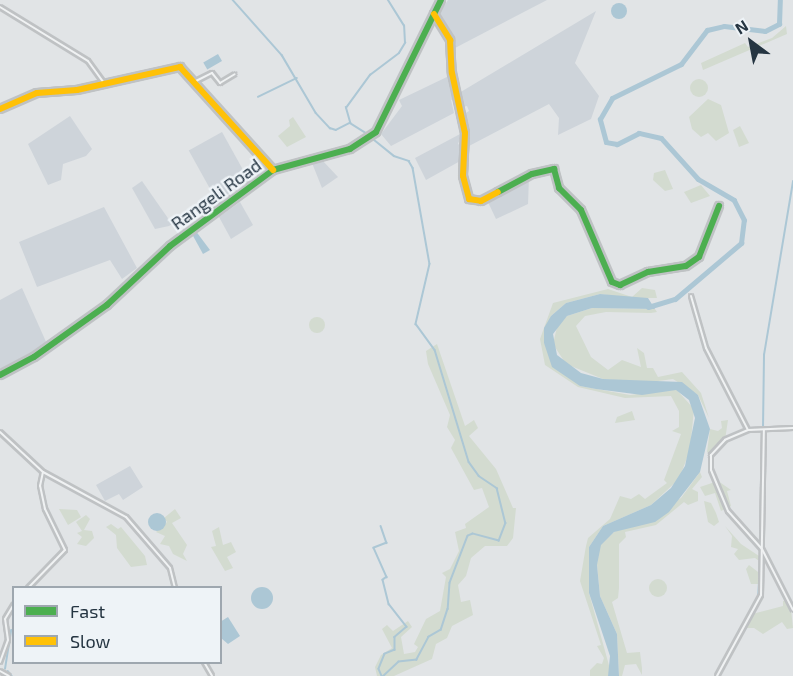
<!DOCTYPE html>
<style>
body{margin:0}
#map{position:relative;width:793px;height:676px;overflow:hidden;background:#e1e4e6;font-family:"Exo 2",sans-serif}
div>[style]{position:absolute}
.built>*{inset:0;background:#ced4da;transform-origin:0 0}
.green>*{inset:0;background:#d3dbd0}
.round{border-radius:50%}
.water>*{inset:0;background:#acc7d5;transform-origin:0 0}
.stream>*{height:1.5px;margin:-0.75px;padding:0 0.75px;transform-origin:0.75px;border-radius:0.75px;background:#acc7d5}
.river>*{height:5px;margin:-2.5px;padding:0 2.5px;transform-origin:2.5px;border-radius:2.5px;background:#acc7d5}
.roads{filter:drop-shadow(2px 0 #bfc2c4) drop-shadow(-2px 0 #bfc2c4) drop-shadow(0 2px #bfc2c4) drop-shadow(0 -2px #bfc2c4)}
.street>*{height:2px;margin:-1px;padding:0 1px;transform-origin:1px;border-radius:1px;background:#f0f2f3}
.fast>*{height:6px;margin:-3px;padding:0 3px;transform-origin:3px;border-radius:3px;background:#4caf50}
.slow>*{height:6px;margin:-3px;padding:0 3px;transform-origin:3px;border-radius:3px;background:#ffc107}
span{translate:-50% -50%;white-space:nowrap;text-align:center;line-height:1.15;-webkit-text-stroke:5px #eef3f7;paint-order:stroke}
.street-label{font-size:18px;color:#253542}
.legend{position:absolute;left:12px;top:586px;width:210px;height:78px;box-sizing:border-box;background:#eef3f7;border:2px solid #9ea7af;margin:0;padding:8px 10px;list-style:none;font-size:18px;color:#253542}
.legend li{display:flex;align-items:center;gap:12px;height:30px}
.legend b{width:30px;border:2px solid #9ea7af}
.north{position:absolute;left:721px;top:12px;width:60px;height:60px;-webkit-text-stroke:4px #eef3f7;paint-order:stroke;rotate:328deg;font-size:16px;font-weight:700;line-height:24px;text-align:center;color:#253542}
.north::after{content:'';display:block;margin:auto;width:21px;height:27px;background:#253542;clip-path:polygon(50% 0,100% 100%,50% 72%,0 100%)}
</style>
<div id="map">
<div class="built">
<div style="clip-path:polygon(448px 0,547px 0,455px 48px,439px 14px)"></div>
<div style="clip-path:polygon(596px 11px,575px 63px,599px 96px,591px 119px,558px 135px,559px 118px,549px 104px,469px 146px,464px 114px,469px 111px,467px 106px,462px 107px,459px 93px)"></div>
<div style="clip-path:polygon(451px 75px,457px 98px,451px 100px,454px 113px,391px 146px,381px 134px,402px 106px,399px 100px)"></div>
<div style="clip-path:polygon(70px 116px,92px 149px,86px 156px,63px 164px,61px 180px,48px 185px,28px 144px)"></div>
<div style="left:222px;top:132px;width:57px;height:38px;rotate:61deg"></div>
<div style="clip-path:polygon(462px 133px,458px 144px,463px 147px,462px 160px,426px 180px,415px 158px)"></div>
<div style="clip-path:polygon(322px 160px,338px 177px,322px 188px,312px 163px)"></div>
<div style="clip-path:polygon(529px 177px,528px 204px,496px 219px,487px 200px)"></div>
<div style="clip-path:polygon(142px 181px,172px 224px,169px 226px,155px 229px,132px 188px)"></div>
<div style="clip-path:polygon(240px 202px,253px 225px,231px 239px,219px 217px)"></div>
<div style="clip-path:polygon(104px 207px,137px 268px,122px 279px,110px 260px,37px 287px,19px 242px)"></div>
<div style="clip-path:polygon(22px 288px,47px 344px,0 369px,0 300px)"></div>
<div style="clip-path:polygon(130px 466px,143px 487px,123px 500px,119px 494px,105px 501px,96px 485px)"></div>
</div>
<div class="green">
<div style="clip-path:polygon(786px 26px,787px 34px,703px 70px,701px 63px,745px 43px,748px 47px,772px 38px)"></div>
<div class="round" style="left:690px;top:79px;width:18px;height:18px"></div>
<div style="clip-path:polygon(708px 99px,721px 105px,729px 133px,716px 141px,708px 133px,701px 137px,692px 129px,689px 117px)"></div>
<div style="clip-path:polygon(293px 117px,306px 137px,287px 147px,278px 136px,290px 126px,289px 120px)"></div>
<div style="clip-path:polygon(740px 126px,749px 143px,739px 147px,733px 130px)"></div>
<div style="clip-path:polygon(665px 170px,673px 189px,665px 191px,653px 180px,654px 173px)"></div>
<div style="clip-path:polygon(701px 185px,710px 196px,691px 203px,684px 192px)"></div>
<div style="clip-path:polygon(642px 288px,655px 290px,657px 298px,629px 298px,600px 294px,566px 303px,551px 316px,544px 343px,580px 386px,630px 395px,676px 389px,694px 409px,690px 450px,679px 479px,651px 505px,603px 526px,589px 547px,589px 593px,610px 669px,608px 676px,590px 676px,590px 670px,597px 663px,602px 664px,604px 658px,597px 646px,601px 645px,580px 581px,586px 546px,588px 538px,610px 519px,620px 496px,631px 499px,639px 494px,645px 499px,667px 483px,664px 480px,681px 434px,672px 431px,679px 427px,679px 411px,671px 396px,625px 398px,578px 387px,545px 365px,540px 339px,553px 303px,608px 289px,632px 297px)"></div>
<div style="clip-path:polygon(592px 308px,655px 309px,657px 312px,651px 313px,606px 312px,585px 316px,576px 326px,591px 357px,608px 370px,622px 360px,641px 367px,637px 348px,644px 353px,647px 368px,653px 368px,658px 377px,682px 372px,701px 393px,709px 418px,698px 395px,673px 379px,644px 383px,603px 379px,566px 364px,553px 344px,558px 323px,567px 316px)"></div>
<div class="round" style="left:309px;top:317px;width:16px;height:16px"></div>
<div style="clip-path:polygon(437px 344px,465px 426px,474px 420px,478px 428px,469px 436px,496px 469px,513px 508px,516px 508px,513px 538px,507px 546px,485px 546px,471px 558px,466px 576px,458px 585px,461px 602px,470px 600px,473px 615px,452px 626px,447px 638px,436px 644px,432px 659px,394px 676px,377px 676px,375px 667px,381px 655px,392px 648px,382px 629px,387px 625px,393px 631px,408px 621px,412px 627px,401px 637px,404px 654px,415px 652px,418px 647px,414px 644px,426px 619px,440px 611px,446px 577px,442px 573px,450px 569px,459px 551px,455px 532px,466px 528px,465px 524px,489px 507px,482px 488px,474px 490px,451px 448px,455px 440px,447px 427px,450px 415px,428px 364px,426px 351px)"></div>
<div style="clip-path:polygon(632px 411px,635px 420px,615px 423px,617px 417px)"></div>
<div style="clip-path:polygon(728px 420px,725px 440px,711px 455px,707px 452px,710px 429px,718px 431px,722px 428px,721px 421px)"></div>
<div style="clip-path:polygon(700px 472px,702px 477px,692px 489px,698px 492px,698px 501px,688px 505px,684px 502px,656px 525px,625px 532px,626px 537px,619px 544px,619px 588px,618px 598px,612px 602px,627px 653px,640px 652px,642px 668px,642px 675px,636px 664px,625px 665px,622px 676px,619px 676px,617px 634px,600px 596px,597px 564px,600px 545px,614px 532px,681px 498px)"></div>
<div style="clip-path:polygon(718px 481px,731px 490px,727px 491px,731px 506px,721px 511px,715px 493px,705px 496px,700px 487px)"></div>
<div style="clip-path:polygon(704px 501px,711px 503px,716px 513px,719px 522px,714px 526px,708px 522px)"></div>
<div style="clip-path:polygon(59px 509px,77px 510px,81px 517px,68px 525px)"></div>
<div style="clip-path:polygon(175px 509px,181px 518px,172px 523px,187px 545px,183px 554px,187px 561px,173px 554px,169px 546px,160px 544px,165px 536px,156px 532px,167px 522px,164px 518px)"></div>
<div style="clip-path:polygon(86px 515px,90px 519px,84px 530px,92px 531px,94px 538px,86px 546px,77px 544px,82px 537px,77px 533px,82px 531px,76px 522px)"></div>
<div style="clip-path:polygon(111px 524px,118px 529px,121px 527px,145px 556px,147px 565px,131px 567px,117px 548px,116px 535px,106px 527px)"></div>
<div style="clip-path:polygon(725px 526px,741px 544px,762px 558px,762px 563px,755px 558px,739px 560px,734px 554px,738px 549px,731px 547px,732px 536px)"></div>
<div style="clip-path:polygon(219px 527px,223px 545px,231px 542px,236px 552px,227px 557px,233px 568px,225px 571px,211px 547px,216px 546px,212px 531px)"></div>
<div style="clip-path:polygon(749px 565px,762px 575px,761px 584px,751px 584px,746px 569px)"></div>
<div class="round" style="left:649px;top:579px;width:18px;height:18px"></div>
<div style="clip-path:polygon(790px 600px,793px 628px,787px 629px,782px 622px,763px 634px,754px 628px,744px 628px,752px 614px,783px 606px,783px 601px)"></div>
</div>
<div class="water">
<div class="round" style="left:611px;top:3px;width:16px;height:16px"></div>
<div style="left:218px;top:54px;width:8px;height:17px;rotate:60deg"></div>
<div style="clip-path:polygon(195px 230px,210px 250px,203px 254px,192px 234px)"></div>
<div style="clip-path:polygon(600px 294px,648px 298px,655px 309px,592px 308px,567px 316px,553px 334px,557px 355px,581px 373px,603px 379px,682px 382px,698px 395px,710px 429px,700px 472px,669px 512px,655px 522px,614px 532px,601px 545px,597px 565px,600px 596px,617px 634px,619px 676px,608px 676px,610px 656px,589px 593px,589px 547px,603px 526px,651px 505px,671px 488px,685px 466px,695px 418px,689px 400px,676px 390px,642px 395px,596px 389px,580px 386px,552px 367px,544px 343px,544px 328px,551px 316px,566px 303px)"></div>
<div class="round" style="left:148px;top:513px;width:18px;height:18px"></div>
<div class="round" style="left:251px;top:587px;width:22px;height:22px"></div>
<div style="clip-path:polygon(228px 617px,240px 636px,228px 644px,221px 638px,220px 622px)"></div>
</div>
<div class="stream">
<div style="left:233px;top:0;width:74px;rotate:48.3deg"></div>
<div style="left:282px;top:55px;width:67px;rotate:59.6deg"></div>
<div style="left:316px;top:113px;width:21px;rotate:47deg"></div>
<div style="left:330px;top:128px;width:6px;rotate:18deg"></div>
<div style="left:336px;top:130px;width:16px;rotate:-27deg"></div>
<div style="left:350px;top:123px;width:22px;rotate:32deg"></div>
<div style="left:258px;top:97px;width:43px;rotate:-26deg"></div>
<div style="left:350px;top:122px;width:15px;rotate:-106deg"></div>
<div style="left:346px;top:108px;width:41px;rotate:-54deg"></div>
<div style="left:370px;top:75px;width:36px;rotate:-37deg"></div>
<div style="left:399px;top:53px;width:12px;rotate:-59deg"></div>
<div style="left:405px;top:43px;width:17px;rotate:-93deg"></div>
<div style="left:404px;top:26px;width:31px;rotate:-122deg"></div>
<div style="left:372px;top:138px;width:28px;rotate:39deg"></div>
<div style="left:394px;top:156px;width:16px;rotate:18deg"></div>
<div style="left:409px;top:161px;width:8px;rotate:60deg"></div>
<div style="left:413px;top:168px;width:97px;rotate:80deg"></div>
<div style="left:430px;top:264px;width:62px;rotate:103.1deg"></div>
<div style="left:416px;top:324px;width:32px;rotate:54deg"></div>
<div style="left:435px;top:350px;width:117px;rotate:73.1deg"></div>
<div style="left:469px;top:462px;width:17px;rotate:54deg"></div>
<div style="left:479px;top:476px;width:22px;rotate:34deg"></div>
<div style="left:497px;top:488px;width:36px;rotate:76deg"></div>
<div style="left:506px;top:523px;width:19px;rotate:111deg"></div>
<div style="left:499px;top:541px;width:27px;rotate:-165deg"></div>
<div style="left:473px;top:534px;width:5px;rotate:158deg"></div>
<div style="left:468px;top:536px;width:50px;rotate:111deg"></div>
<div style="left:450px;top:583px;width:26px;rotate:94deg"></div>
<div style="left:448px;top:609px;width:22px;rotate:108deg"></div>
<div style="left:441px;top:630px;width:14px;rotate:150deg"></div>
<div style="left:429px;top:637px;width:26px;rotate:118deg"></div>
<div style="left:417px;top:660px;width:18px;rotate:174deg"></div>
<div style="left:399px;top:662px;width:21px;rotate:137deg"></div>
<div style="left:763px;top:428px;width:73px;rotate:-89.2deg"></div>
<div style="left:764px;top:355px;width:176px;rotate:-80.5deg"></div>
<div style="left:762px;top:464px;width:32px;rotate:-90deg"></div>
<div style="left:381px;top:526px;width:18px;rotate:71deg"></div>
<div style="left:387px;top:543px;width:14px;rotate:159deg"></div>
<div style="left:374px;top:548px;width:32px;rotate:66deg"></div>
<div style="left:387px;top:577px;width:5px;rotate:143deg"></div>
<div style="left:383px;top:580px;width:25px;rotate:76deg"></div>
<div style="left:389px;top:604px;width:29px;rotate:52deg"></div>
<div style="left:407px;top:627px;width:16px;rotate:140deg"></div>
<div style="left:395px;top:637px;width:13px;rotate:90deg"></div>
<div style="left:395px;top:650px;width:11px;rotate:158deg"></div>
<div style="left:385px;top:654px;width:16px;rotate:112deg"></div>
<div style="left:379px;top:669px;width:8px;rotate:67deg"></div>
<div style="left:761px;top:546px;width:8px;rotate:-90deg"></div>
<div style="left:758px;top:599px;width:51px;rotate:-86.6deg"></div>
<div style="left:5px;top:669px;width:39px;rotate:-81deg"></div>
<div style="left:8px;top:671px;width:6px;rotate:51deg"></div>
<div style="left:716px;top:676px;width:11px;rotate:-63deg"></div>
</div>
<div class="river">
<div style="left:648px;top:307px;width:28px;rotate:-17deg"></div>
<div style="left:675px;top:299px;width:87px;rotate:-40.3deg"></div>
<div style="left:741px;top:243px;width:23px;rotate:-83deg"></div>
<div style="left:744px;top:220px;width:22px;rotate:-117deg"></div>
<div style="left:734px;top:200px;width:42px;rotate:-149.7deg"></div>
<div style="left:698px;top:179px;width:55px;rotate:-132.1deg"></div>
<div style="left:661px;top:138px;width:23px;rotate:-167deg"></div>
<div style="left:639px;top:133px;width:25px;rotate:153deg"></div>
<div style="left:617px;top:144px;width:11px;rotate:-170deg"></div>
<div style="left:606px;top:142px;width:24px;rotate:-105deg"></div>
<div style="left:600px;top:119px;width:24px;rotate:-60deg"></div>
<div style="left:612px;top:98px;width:77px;rotate:-26.2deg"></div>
<div style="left:681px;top:64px;width:43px;rotate:-52.6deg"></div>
<div style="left:707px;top:30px;width:17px;rotate:-13deg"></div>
<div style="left:724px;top:26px;width:41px;rotate:7deg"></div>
<div style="left:765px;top:31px;width:16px;rotate:-27deg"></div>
<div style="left:779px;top:24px;width:24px;rotate:-88deg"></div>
</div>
<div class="roads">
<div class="street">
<div style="left:0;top:7px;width:103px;rotate:31.5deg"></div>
<div style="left:88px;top:61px;width:27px;rotate:54deg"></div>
<div style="left:196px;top:81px;width:18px;rotate:-27deg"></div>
<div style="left:212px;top:73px;width:13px;rotate:51deg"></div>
<div style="left:220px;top:83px;width:17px;rotate:-31deg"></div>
<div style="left:691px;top:296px;width:54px;rotate:73.9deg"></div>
<div style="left:706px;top:348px;width:92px;rotate:62.9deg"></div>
<div style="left:793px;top:428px;width:45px;rotate:177.5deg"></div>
<div style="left:748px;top:430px;width:25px;rotate:157deg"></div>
<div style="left:725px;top:440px;width:21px;rotate:133deg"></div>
<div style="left:711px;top:455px;width:15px;rotate:90deg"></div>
<div style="left:711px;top:470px;width:44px;rotate:67.5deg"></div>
<div style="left:728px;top:511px;width:51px;rotate:48.2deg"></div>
<div style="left:762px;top:549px;width:68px;rotate:63.1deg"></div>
<div style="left:0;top:432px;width:59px;rotate:42.9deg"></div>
<div style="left:43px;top:472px;width:94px;rotate:28.5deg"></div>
<div style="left:126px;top:517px;width:67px;rotate:49.2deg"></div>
<div style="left:170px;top:568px;width:21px;rotate:76deg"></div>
<div style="left:28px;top:588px;width:53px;rotate:-45.8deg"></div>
<div style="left:65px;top:550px;width:46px;rotate:-116deg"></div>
<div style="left:45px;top:509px;width:24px;rotate:-102deg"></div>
<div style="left:40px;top:486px;width:14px;rotate:-78deg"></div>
<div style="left:0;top:662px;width:23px;rotate:-70deg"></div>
<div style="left:8px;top:640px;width:21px;rotate:-98deg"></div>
<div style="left:5px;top:619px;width:17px;rotate:-59deg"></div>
<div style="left:204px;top:662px;width:16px;rotate:60deg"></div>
<div style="left:0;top:671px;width:10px;rotate:29deg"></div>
<div style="left:717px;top:676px;width:92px;rotate:-61.5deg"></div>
<div style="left:761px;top:595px;width:165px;rotate:-89deg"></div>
</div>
<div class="fast">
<div style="left:498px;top:192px;width:38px;rotate:-28deg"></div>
<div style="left:532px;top:174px;width:23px;rotate:-13deg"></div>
<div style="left:554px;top:169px;width:20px;rotate:75deg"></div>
<div style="left:559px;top:188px;width:31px;rotate:45deg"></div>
<div style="left:581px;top:210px;width:78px;rotate:66.7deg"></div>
<div style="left:612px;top:282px;width:9px;rotate:21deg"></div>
<div style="left:620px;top:285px;width:31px;rotate:-25deg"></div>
<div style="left:648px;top:272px;width:38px;rotate:-9deg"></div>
<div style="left:686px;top:266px;width:16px;rotate:-35deg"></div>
<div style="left:699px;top:257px;width:55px;rotate:-68.6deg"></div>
<div style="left:0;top:375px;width:38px;rotate:-28deg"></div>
<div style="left:34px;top:357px;width:90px;rotate:-35.5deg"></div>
<div style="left:107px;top:305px;width:86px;rotate:-43.1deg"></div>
<div style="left:170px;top:246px;width:128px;rotate:-36.4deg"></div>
<div style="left:273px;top:170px;width:80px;rotate:-15.3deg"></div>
<div style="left:350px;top:149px;width:31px;rotate:-33deg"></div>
<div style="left:376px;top:132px;width:147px;rotate:-63.8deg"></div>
</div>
<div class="slow">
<div style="left:434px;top:14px;width:31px;rotate:58deg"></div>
<div style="left:450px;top:40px;width:33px;rotate:87deg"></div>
<div style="left:452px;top:73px;width:61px;rotate:77.8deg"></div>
<div style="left:465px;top:133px;width:43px;rotate:92.7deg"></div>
<div style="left:463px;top:176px;width:24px;rotate:75deg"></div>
<div style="left:469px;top:199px;width:12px;rotate:9deg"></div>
<div style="left:481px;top:201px;width:19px;rotate:-28deg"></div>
<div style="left:0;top:109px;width:40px;rotate:-23.4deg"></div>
<div style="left:37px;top:93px;width:40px;rotate:-4.3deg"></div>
<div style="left:77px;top:90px;width:106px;rotate:-12.6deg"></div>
<div style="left:180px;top:67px;width:139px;rotate:47.9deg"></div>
</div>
</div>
<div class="street-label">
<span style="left:216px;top:194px;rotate:-36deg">Rangeli Road</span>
</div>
<ul class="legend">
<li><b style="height:8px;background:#4caf50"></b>Fast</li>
<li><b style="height:8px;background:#ffc107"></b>Slow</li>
</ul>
<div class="north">N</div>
</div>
